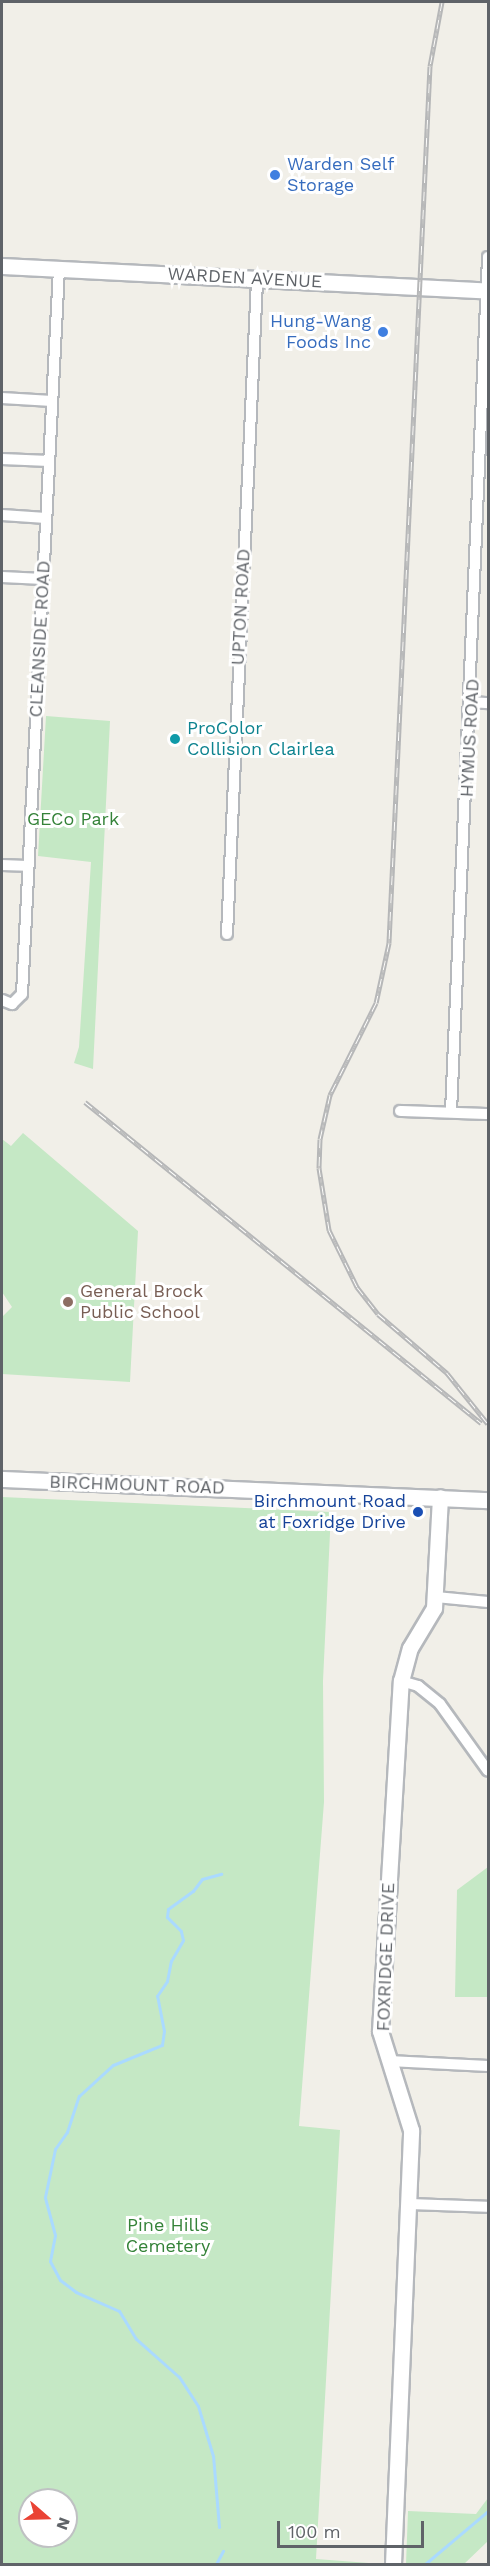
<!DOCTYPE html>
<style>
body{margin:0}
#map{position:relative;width:490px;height:2566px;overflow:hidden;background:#f1efe8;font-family:"Work Sans",sans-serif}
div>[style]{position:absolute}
.green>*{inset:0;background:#c5e8c5}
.stream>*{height:3px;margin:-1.5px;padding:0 1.5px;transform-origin:1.5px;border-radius:1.5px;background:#aadaff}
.roads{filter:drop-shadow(2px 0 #b5b8bc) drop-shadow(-2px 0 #b5b8bc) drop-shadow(0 2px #b5b8bc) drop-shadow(0 -2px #b5b8bc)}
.street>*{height:10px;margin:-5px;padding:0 5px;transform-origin:5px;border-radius:5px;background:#fff}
.secondary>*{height:15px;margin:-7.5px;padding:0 7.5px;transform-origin:7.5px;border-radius:7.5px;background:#fff}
.rail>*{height:5px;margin-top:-2.5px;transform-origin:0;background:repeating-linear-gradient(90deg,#fff 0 9px,#b6b7b8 0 18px);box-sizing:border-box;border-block:2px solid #b6b7b8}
.dots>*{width:16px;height:16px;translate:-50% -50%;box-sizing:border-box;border:3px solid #fff;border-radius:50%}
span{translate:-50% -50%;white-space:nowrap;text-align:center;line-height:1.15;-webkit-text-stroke:6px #fff;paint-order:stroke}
.shop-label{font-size:18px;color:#366cbe}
.left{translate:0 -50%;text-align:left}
.right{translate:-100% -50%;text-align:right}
.street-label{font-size:18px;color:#5f6368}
.culture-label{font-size:18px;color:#0d838f}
.park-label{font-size:18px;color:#348238}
.education-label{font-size:18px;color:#785e54}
.transit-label{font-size:18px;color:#164399}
.frame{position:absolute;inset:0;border:3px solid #5f6368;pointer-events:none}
.north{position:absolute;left:18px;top:2488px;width:60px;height:60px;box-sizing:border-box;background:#fff;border:2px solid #bfc1c3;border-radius:50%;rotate:110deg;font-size:16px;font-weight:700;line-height:24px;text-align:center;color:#5f6368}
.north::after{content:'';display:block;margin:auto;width:21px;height:27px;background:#ea4335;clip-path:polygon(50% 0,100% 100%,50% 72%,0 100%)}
.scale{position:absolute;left:277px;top:2521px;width:147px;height:27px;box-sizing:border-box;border:3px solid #5f6368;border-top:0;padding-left:8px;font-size:18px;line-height:21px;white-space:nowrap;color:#5f6368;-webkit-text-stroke:4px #fff;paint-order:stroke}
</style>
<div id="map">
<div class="green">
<div style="clip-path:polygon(46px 716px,110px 721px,93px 1069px,74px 1063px,79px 1047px,91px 862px,38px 856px)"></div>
<div style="clip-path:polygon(23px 1133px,138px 1231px,130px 1382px,2px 1374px,2px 1317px,12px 1307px,2px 1292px,2px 1139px,11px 1146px)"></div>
<div style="clip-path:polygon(evenodd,2px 1497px,331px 1512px,323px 1681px,324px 1802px,299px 2126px,340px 2130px,316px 2559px,382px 2564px,2px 2564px,2px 1497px,30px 2500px,66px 2500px,66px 2536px,30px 2536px,30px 2500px)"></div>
<div style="clip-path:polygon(488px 1867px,488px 1997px,455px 1997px,457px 1890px)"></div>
<div style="clip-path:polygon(488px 2498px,488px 2541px,464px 2564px,406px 2564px,408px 2511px,476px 2514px)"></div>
</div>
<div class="stream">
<div style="left:219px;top:2527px;width:71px;rotate:-94.8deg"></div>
<div style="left:213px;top:2456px;width:52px;rotate:-106.7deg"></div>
<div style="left:198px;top:2406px;width:35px;rotate:-123deg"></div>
<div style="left:179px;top:2377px;width:57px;rotate:-138.5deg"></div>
<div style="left:136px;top:2339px;width:33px;rotate:-121deg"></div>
<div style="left:119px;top:2311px;width:47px;rotate:-156.2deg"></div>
<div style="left:76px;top:2292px;width:20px;rotate:-143deg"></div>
<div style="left:60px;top:2280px;width:21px;rotate:-118deg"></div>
<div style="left:50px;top:2261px;width:26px;rotate:-79deg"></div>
<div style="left:55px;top:2235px;width:39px;rotate:-105deg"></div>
<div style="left:45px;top:2197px;width:49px;rotate:-78.2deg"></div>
<div style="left:55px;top:2149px;width:21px;rotate:-55deg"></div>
<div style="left:67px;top:2132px;width:38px;rotate:-72deg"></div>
<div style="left:79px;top:2096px;width:46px;rotate:-42.4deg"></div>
<div style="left:113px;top:2065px;width:53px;rotate:-22.2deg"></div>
<div style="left:162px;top:2045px;width:14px;rotate:-82deg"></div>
<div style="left:164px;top:2031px;width:36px;rotate:-101deg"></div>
<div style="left:157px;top:1996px;width:18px;rotate:-56deg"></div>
<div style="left:167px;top:1981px;width:20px;rotate:-79deg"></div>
<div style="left:171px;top:1961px;width:24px;rotate:-60deg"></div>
<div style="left:183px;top:1940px;width:9px;rotate:-103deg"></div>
<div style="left:181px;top:1931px;width:20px;rotate:-135deg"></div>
<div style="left:167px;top:1917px;width:8px;rotate:-83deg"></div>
<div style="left:168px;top:1909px;width:31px;rotate:-36deg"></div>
<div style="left:193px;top:1891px;width:15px;rotate:-53deg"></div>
<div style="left:202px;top:1879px;width:20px;rotate:-15deg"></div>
<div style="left:216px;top:2564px;width:15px;rotate:-62deg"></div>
<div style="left:425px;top:2564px;width:82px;rotate:-40.1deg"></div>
</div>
<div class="roads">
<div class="street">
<div style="left:2px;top:398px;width:50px;rotate:3.4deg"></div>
<div style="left:2px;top:459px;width:47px;rotate:2.4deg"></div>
<div style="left:2px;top:515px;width:44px;rotate:3.9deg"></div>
<div style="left:2px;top:577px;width:41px;rotate:2.8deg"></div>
<div style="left:472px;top:702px;width:16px;rotate:4deg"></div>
<div style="left:2px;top:865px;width:25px;rotate:2deg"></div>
<div style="left:227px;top:934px;width:655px;rotate:-87.37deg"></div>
<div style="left:2px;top:1000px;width:11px;rotate:22deg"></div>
<div style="left:12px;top:1004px;width:14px;rotate:-45deg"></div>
<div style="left:22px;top:994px;width:726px;rotate:-87.08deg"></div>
<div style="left:400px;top:1111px;width:88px;rotate:2deg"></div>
<div style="left:451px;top:1112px;width:856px;rotate:-87.52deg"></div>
<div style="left:436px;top:1597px;width:52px;rotate:5.5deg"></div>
<div style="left:401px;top:1681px;width:18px;rotate:16deg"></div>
<div style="left:418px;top:1686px;width:28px;rotate:39deg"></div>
<div style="left:440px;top:1704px;width:82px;rotate:54.4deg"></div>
<div style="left:389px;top:2061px;width:99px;rotate:2.9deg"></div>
<div style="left:408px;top:2204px;width:80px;rotate:2.1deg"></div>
</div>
<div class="secondary">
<div style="left:2px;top:266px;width:487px;rotate:2.9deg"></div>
<div style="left:2px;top:1479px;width:486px;rotate:2.5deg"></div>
<div style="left:393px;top:2564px;width:434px;rotate:-87.6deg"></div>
<div style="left:411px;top:2130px;width:104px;rotate:-107.4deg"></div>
<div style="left:380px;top:2031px;width:351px;rotate:-86.6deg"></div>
<div style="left:401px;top:1681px;width:34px;rotate:-75deg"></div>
<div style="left:410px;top:1648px;width:47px;rotate:-59deg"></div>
<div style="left:434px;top:1608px;width:111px;rotate:-86.9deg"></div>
</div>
</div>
<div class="rail">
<div style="left:442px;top:2px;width:65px;rotate:100.6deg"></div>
<div style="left:430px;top:66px;width:878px;rotate:92.68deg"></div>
<div style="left:389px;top:943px;width:61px;rotate:102.2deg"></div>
<div style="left:376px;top:1003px;width:103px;rotate:116.6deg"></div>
<div style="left:330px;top:1095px;width:45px;rotate:102.8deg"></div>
<div style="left:320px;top:1139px;width:29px;rotate:92deg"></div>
<div style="left:319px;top:1168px;width:63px;rotate:80.8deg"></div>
<div style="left:329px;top:1230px;width:64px;rotate:63.8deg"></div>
<div style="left:357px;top:1287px;width:34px;rotate:52deg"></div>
<div style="left:378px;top:1314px;width:91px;rotate:40.5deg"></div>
<div style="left:447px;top:1373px;width:65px;rotate:51.2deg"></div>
<div style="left:85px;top:1102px;width:510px;rotate:39.03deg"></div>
</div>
<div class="dots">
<div style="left:275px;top:175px;background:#3f7fe0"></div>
<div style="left:383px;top:332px;background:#3f7fe0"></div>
<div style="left:175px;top:739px;background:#0f9aa8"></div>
<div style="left:68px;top:1302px;background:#8d6e63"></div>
<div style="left:418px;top:1512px;background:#1a4fb4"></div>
</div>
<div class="shop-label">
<span class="left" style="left:287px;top:175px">Warden Self<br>Storage</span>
<span class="right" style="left:371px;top:332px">Hung-Wang<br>Foods Inc</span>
</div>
<div class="street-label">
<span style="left:245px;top:278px;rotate:3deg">WARDEN AVENUE</span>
<span style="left:241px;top:607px;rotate:-87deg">UPTON ROAD</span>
<span style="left:40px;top:639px;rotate:-87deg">CLEANSIDE ROAD</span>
<span style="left:470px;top:738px;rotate:-87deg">HYMUS ROAD</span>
<span style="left:137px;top:1485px;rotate:2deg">BIRCHMOUNT ROAD</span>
<span style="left:386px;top:1957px;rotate:-88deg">FOXRIDGE DRIVE</span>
</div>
<div class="culture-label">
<span class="left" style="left:187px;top:739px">ProColor<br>Collision Clairlea</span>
</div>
<div class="park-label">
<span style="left:73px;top:819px">GECo Park</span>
<span style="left:168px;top:2236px">Pine Hills<br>Cemetery</span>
</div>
<div class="education-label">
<span class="left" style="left:80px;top:1302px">General Brock<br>Public School</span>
</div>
<div class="transit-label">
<span class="right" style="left:406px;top:1512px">Birchmount Road<br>at Foxridge Drive</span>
</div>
<div class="frame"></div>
<div class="north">N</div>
<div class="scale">100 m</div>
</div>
